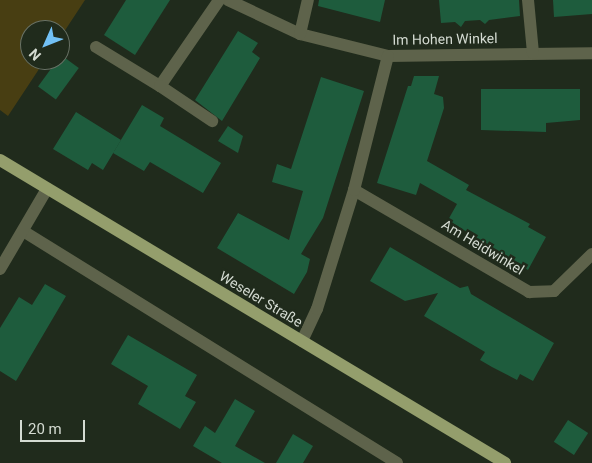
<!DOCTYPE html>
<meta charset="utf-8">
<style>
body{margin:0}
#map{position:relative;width:592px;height:463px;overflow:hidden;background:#202b1c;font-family:Roboto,sans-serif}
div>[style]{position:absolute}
.green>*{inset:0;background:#483e12}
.building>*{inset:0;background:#1e5c3d;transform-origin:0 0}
.street>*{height:12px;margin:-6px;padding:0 6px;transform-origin:6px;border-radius:6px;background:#5e634b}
.primary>*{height:12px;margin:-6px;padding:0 6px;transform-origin:6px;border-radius:6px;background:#949e6c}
span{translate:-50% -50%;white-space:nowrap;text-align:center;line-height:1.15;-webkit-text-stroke:5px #202b1c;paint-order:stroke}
.street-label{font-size:14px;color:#d4dbd2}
.north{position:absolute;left:20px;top:20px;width:50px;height:50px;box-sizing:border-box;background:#202b1c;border:1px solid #687165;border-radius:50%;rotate:226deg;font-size:14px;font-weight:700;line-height:20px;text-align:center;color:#d4dbd2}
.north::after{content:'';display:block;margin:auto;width:18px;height:22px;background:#72c1f5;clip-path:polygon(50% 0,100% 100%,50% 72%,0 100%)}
.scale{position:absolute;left:20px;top:420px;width:65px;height:22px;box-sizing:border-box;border:2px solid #d4dbd2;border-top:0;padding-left:6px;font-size:15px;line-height:18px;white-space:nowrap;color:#d4dbd2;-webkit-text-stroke:4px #202b1c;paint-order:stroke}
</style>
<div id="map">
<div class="green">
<div style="clip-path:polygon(0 0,85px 0,60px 38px,60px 30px,30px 30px,30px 60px,45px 60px,8px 116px,0 110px)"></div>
</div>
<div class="building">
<div style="clip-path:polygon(126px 0,170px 0,135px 55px,104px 35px)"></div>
<div style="clip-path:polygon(319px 0,385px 0,380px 22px,318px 6px)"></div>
<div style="clip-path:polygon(439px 0,519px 0,520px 16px,489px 20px,485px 24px,480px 20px,465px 21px,461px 27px,455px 22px,441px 23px)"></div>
<div style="clip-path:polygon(553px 0,592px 0,592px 14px,554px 17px)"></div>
<div style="clip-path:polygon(238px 31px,258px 43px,252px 52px,260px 58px,222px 121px,195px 100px)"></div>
<div style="left:61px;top:55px;width:22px;height:39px;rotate:36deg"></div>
<div style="clip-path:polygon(414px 76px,439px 76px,434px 94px,443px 97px,444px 108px,427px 161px,469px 185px,466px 190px,530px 224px,528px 227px,546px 237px,528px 270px,448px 220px,457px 204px,420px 183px,416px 195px,377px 183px,408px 86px,411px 86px)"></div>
<div style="clip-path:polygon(321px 77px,364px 91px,323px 218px,301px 254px,310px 259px,307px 272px,294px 294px,217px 248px,238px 213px,289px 240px,303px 191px,272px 182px,277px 164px,291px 169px)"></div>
<div style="clip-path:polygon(481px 89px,580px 89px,580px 120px,546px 123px,546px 132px,481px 130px)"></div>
<div style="clip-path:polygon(142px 105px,164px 118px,160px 126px,221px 163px,203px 193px,150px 162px,144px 171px,113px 153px)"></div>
<div style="clip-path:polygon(76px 112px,121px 140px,103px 170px,92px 163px,88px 170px,53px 149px)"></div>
<div style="clip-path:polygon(228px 126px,243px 136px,238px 153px,218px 141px)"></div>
<div style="clip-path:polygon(390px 247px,460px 288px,468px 286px,471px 294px,554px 343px,533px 381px,520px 374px,517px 380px,492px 367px,480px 360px,485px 352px,424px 316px,438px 293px,405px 301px,370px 281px)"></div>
<div style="clip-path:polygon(45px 284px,66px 296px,16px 381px,0 371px,0 328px,19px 297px,32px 305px)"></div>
<div style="clip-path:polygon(128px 335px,197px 375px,185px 396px,196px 402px,180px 429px,138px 404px,148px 386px,111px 364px)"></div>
<div style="clip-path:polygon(235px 399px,255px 411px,235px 446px,265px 463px,222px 463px,193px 446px,205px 426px,215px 433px)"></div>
<div style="left:568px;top:420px;width:24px;height:26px;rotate:33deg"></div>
<div style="clip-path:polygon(293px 434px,313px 446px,303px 463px,276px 463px)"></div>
</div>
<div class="street">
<div style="left:228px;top:0;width:80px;rotate:25.3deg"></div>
<div style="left:300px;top:34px;width:91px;rotate:14deg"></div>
<div style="left:388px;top:56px;width:204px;rotate:-0.8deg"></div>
<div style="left:528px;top:0;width:53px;rotate:84.6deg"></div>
<div style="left:300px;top:34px;width:35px;rotate:-77deg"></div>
<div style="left:96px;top:47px;width:75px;rotate:31.4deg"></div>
<div style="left:160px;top:86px;width:104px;rotate:-55.5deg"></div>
<div style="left:160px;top:86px;width:63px;rotate:33.9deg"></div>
<div style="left:354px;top:190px;width:203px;rotate:30.2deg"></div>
<div style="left:529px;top:292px;width:25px;rotate:-2deg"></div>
<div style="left:554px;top:291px;width:53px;rotate:-44.2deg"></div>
<div style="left:23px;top:231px;width:440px;rotate:31.8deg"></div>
<div style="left:0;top:269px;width:93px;rotate:-59.6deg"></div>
<div style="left:302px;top:341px;width:35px;rotate:-65deg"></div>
<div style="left:317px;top:309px;width:125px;rotate:-72.7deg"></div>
<div style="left:354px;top:190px;width:138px;rotate:-75.8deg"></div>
</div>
<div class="primary">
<div style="left:0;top:160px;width:589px;rotate:30.96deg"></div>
</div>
<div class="street-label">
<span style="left:445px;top:39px;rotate:-1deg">Im Hohen Winkel</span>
<span style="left:483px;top:247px;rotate:31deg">Am Heidwinkel</span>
<span style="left:261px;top:299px;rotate:31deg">Weseler Straße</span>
</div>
<div class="north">N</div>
<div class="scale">20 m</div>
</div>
